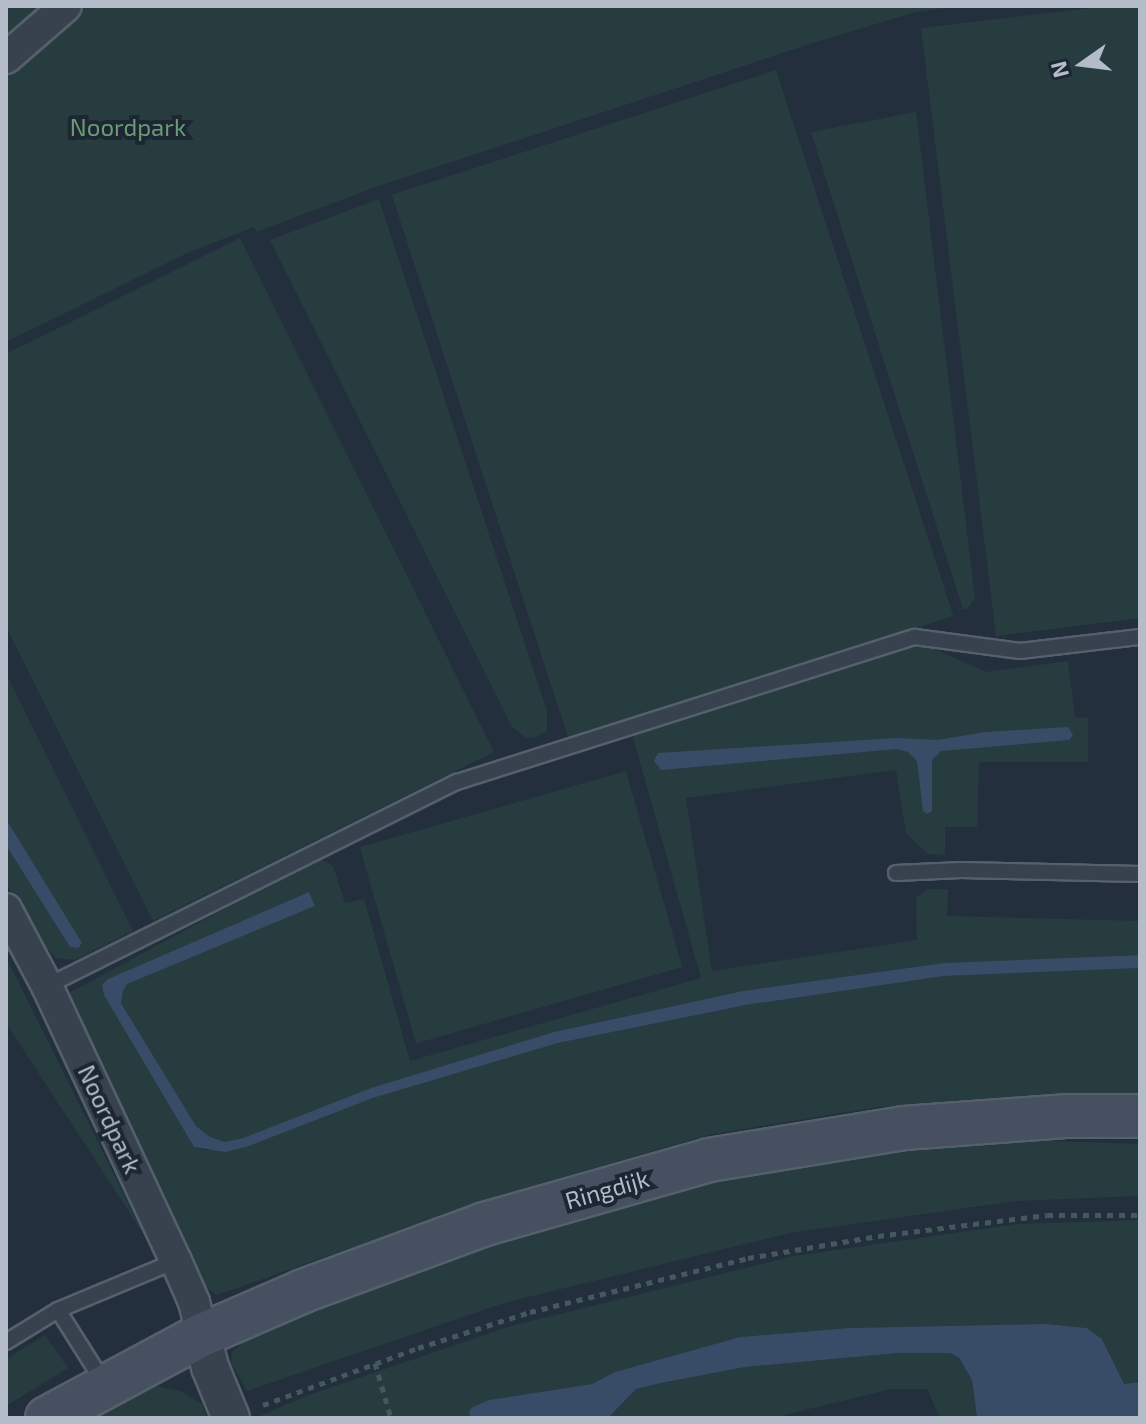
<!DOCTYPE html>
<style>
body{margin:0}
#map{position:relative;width:1146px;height:1424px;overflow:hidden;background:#242f3e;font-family:"Exo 2",sans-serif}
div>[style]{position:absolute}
.green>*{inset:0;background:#263c3f;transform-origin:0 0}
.water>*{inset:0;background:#394c67}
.path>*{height:5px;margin-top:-2.5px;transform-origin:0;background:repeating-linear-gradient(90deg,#44595c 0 6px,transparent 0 12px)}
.roads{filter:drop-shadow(2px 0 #565f6c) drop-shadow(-2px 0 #565f6c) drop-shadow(0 2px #565f6c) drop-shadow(0 -2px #565f6c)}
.service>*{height:14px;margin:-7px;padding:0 7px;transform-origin:7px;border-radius:7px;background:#38414e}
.minor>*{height:30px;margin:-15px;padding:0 15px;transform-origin:15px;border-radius:15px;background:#38414e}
.tertiary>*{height:36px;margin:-18px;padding:0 18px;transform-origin:18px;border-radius:18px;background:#38414e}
.secondary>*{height:42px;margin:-21px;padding:0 21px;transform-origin:21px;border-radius:21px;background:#465061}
span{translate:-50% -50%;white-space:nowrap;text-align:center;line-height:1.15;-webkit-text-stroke:8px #1d2633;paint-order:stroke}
.park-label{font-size:24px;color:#6b9a76}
.street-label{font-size:24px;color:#b4bcc9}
.frame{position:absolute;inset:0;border:8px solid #b4bcc9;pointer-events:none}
.north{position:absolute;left:1042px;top:24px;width:80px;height:80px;-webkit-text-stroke:6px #1d2633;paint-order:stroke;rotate:256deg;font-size:22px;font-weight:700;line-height:32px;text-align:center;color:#b4bcc9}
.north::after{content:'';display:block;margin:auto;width:28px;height:36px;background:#b4bcc9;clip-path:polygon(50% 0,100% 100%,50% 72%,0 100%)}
</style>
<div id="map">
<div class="green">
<div style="clip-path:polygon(6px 6px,962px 6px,915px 12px,810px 44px,376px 187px,256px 232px,254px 227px,187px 253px,6px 342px)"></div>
<div style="clip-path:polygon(1107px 6px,1140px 6px,1140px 618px,996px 636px,921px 28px)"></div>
<div style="left:776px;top:70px;width:574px;height:404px;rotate:72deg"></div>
<div style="clip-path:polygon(916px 112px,975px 598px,967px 609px,963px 609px,811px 132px)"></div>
<div style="clip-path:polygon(379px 199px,547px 711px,547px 730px,536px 738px,525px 737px,512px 727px,270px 240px)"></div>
<div style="clip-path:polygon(240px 238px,494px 752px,153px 921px,6px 626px,6px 354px)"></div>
<div style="clip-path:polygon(920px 643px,987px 672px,1068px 661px,1075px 717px,1088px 718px,1088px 762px,979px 762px,977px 827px,945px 827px,945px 855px,928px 854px,906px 833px,896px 770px,686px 798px,712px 971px,917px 940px,916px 898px,927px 889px,948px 889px,947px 916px,1140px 921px,1140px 955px,944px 963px,743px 991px,554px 1032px,371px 1088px,243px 1138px,225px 1142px,210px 1137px,196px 1126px,121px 1003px,123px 991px,126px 984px,315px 906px,309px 892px,108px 979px,194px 1147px,205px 1150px,246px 1147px,373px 1098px,558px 1043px,746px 1005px,944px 976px,1140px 968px,1140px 1100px,1050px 1096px,878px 1107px,708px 1135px,498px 1196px,217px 1295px,206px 1288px,184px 1254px,62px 997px,318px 858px,333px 866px,345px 903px,364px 899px,410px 1061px,701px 978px,632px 734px)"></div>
<div style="clip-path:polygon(6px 673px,133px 931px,75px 960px,56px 958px,30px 931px,6px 882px)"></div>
<div style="left:626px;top:771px;width:204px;height:277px;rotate:74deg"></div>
<div style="clip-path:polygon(6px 957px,144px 1235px,6px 1023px)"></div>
<div style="clip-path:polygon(1051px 1141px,1140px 1144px,1140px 1196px,1015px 1201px,790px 1233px,504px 1303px,247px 1391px,231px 1362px,232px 1352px,261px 1329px,513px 1239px,717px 1178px,883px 1152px)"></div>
<div style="clip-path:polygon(1140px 1220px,1140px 1382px,1124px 1384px,1102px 1339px,1087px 1328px,1046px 1324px,849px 1328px,740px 1337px,615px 1372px,592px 1384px,489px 1400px,469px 1411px,470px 1418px,260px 1416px,306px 1396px,511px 1326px,794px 1256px,1018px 1224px)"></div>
<div style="clip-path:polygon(45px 1335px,68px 1368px,6px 1406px,6px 1359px)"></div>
<div style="clip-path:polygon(898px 1353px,950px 1353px,958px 1358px,972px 1380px,977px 1418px,940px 1418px,927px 1389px,892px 1389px,772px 1418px,608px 1418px,636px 1389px,661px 1383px,745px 1367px)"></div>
<div style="clip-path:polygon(151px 1385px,180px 1391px,202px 1404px,207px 1418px,89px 1418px)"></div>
</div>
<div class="water">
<div style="clip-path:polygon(1068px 727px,1073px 735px,1069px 740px,941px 751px,932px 760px,932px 811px,927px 814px,923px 811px,917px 761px,908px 752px,897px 749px,661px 770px,654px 761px,658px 753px,896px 738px,938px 740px,985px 732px)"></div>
<div style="clip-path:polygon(6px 819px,82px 943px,78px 948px,70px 947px,6px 845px)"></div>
<div style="clip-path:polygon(309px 892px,315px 906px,127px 984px,123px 991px,121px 1003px,196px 1126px,210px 1137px,225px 1142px,243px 1138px,371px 1088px,554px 1032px,743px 991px,944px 963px,1140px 955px,1140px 968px,944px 976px,746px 1005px,558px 1043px,373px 1098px,246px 1147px,225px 1152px,194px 1147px,104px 995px,102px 985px,108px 979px)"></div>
<div style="clip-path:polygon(1046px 1324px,1087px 1328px,1102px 1339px,1124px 1384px,1140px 1382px,1140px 1418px,977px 1418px,972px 1380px,959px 1358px,950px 1353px,898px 1353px,745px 1367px,661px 1383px,636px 1389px,608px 1418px,470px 1417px,469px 1411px,473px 1407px,489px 1400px,592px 1384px,615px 1372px,740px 1337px,849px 1328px)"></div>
</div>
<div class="path">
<div style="left:375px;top:1363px;width:57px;rotate:73.8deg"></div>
<div style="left:263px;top:1405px;width:165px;rotate:-20.2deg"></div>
<div style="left:418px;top:1348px;width:118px;rotate:-17.8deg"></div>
<div style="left:530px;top:1312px;width:225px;rotate:-13.9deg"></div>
<div style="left:748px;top:1258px;width:132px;rotate:-9.6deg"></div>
<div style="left:878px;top:1236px;width:170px;rotate:-7.1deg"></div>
<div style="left:1047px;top:1215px;width:93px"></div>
</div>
<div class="roads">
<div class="service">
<div style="left:896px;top:873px;width:65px;rotate:-2.6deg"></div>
<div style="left:961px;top:870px;width:179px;rotate:1.3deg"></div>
<div style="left:47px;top:986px;width:458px;rotate:-26.5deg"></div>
<div style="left:457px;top:782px;width:480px;rotate:-17.6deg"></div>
<div style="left:915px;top:637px;width:106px;rotate:7.6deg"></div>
<div style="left:1020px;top:651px;width:121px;rotate:-6.7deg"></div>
<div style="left:58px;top:1310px;width:128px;rotate:-22.6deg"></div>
<div style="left:6px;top:1342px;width:61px;rotate:-31.6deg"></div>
<div style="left:58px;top:1310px;width:86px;rotate:57.8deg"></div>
</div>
<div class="minor">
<div style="left:6px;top:58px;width:79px;rotate:-40.9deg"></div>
<div style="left:6px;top:909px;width:87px;rotate:62deg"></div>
<div style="left:47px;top:986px;width:304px;rotate:64.9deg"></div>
<div style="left:176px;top:1261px;width:45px;rotate:66.3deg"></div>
<div style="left:194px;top:1302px;width:34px;rotate:76deg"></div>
</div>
<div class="tertiary">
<div style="left:202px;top:1335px;width:33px;rotate:76deg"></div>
<div style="left:210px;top:1367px;width:55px;rotate:67.6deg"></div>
</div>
<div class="secondary">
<div style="left:47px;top:1418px;width:176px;rotate:-28.2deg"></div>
<div style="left:202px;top:1335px;width:110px;rotate:-23.5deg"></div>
<div style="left:303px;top:1291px;width:194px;rotate:-20.2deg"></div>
<div style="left:485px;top:1224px;width:233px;rotate:-15.9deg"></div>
<div style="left:709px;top:1160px;width:198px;rotate:-9.3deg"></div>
<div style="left:904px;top:1128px;width:165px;rotate:-4.2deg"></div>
<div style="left:1069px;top:1116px;width:71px"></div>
</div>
</div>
<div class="park-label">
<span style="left:128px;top:127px">Noordpark</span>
</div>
<div class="street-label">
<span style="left:110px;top:1119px;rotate:65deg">Noordpark</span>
<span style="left:607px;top:1189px;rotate:-16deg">Ringdijk</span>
</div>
<div class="frame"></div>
<div class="north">N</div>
</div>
